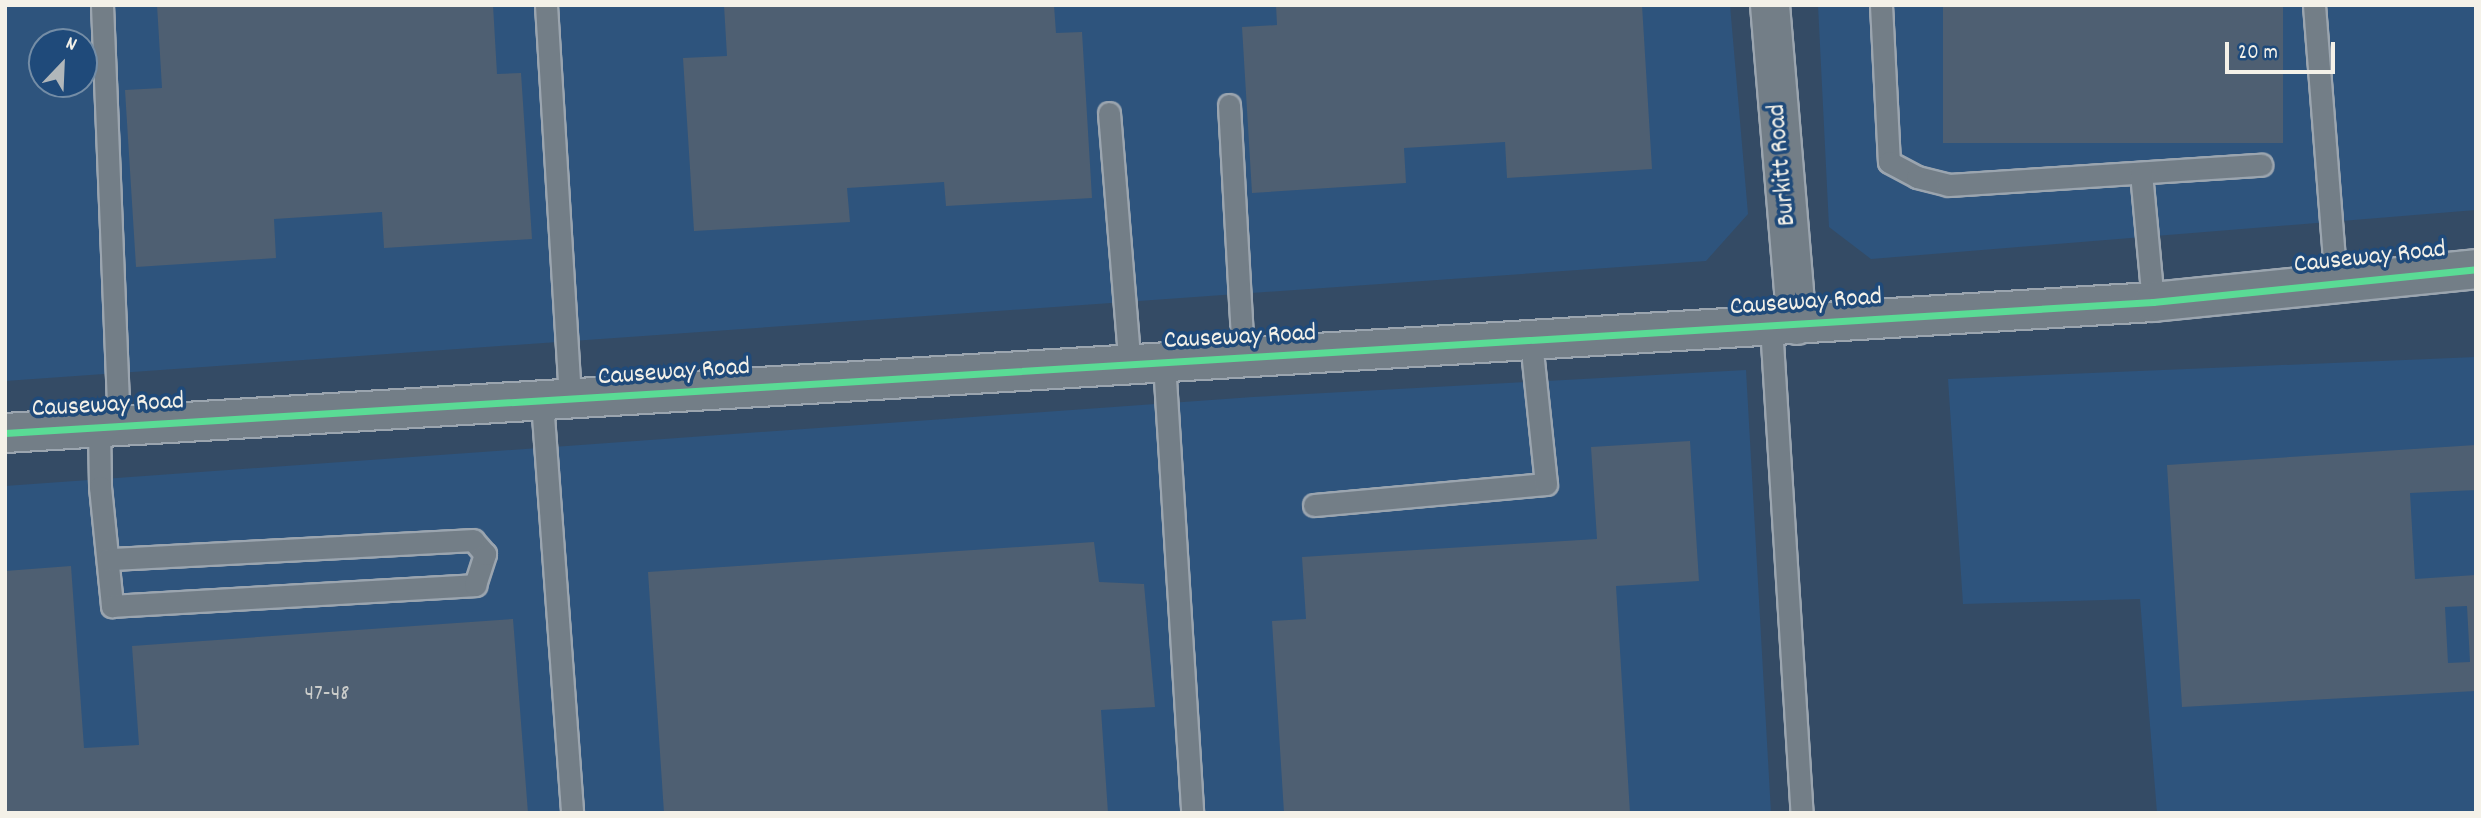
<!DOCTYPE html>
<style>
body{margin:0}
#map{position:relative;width:2481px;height:818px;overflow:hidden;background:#344b65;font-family:Dekko,sans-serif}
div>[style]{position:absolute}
.built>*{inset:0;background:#2e547d}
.building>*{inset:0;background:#4e5f72;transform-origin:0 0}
.roads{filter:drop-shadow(2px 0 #9ba5af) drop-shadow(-2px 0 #9ba5af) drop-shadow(0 2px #9ba5af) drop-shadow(0 -2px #9ba5af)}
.service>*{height:21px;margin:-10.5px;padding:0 10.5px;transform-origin:10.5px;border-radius:10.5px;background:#737e87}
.minor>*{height:38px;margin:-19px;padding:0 19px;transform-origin:19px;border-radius:19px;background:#737e87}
.cycleway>*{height:7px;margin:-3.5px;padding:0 3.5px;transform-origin:3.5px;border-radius:3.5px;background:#5adb95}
span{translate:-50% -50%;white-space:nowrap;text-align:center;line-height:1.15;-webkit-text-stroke:7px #1f4a7a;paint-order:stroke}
.number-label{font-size:23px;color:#caccca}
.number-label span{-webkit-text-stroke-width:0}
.street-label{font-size:26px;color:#f4f1e8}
.frame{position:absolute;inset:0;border:7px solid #f4f1e8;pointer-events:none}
.north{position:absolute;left:28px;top:28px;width:70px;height:70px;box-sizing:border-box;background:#1f4a7a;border:2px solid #748da6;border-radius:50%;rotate:23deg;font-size:19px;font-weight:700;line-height:28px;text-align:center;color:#f4f1e8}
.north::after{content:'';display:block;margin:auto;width:24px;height:32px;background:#b1b7ba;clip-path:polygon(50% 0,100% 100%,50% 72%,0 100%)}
.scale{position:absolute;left:2225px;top:42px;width:110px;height:32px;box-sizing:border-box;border:4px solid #f4f1e8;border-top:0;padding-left:9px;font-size:21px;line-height:24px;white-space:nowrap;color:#f4f1e8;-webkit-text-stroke:5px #1f4a7a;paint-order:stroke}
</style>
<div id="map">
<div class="built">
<div style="clip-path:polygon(evenodd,5px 5px,1730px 5px,1748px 214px,1706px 261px,5px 381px,5px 5px,42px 42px,84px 42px,84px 84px,42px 84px,42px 42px)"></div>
<div style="clip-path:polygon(1818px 5px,2476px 5px,2476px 210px,1871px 259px,1829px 227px)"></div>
<div style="clip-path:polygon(2476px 357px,2476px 813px,2157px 813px,2140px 599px,1963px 604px,1948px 379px)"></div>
<div style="clip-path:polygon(1746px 370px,1771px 813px,5px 813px,5px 486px,1253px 397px)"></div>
</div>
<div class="building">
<div style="clip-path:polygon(157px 5px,493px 5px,497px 74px,521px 73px,532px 239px,384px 248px,382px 212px,274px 219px,276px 258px,136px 267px,125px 90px,162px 88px)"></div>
<div style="clip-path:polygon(724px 5px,1054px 5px,1056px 33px,1082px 32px,1092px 198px,946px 206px,944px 182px,847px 188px,850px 222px,694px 231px,683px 58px,727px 56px)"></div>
<div style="clip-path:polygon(1276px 5px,1642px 5px,1652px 169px,1507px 178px,1505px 142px,1404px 148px,1406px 183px,1252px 193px,1242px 27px,1277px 25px)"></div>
<div style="left:1943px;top:5px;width:340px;height:138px"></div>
<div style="clip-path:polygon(1690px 441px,1699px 581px,1616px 586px,1630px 813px,1284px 813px,1272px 621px,1306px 619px,1302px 557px,1597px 539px,1591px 447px)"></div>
<div style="clip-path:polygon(evenodd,2476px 445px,2476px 490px,2410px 493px,2415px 579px,2476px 575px,2476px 691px,2182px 707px,2167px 465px,2476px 445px,2467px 606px,2470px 662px,2448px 663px,2445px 607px,2467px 606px)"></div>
<div style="clip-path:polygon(1094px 542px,1099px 582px,1144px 584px,1155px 707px,1101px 710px,1108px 813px,664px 813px,648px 572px)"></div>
<div style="clip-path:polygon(71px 566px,84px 748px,139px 745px,132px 646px,513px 619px,528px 813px,5px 813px,5px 571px)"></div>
</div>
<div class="roads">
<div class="service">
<div style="left:102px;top:5px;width:422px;rotate:87.7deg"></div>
<div style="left:546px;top:5px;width:396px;rotate:86.5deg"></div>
<div style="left:1881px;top:5px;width:157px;rotate:87.1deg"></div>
<div style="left:1889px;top:162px;width:32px;rotate:28deg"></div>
<div style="left:1917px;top:177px;width:32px;rotate:14deg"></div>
<div style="left:1948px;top:185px;width:314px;rotate:-3.7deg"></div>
<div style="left:2314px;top:5px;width:278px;rotate:85.5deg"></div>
<div style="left:1229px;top:105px;width:254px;rotate:86.8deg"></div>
<div style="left:1109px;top:113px;width:254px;rotate:85.3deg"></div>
<div style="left:2141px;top:173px;width:130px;rotate:84.7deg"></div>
<div style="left:1771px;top:326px;width:488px;rotate:86.4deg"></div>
<div style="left:1164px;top:363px;width:451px;rotate:86.4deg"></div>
<div style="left:542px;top:402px;width:412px;rotate:85.8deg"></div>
<div style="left:99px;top:428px;width:59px;rotate:89deg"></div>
<div style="left:100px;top:487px;width:120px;rotate:84.2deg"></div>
<div style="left:112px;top:606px;width:364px;rotate:-3.3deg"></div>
<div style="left:475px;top:585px;width:33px;rotate:-72deg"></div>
<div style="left:485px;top:554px;width:18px;rotate:-131deg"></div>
<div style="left:473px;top:540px;width:365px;rotate:177deg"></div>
<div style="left:1314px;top:505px;width:233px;rotate:-5.2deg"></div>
<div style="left:1546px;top:484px;width:144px;rotate:-96deg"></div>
</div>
<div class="minor">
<div style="left:1770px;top:5px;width:321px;rotate:85.2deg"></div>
<div style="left:5px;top:433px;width:2152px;rotate:-3.49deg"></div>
<div style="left:2153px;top:302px;width:325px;rotate:-5.8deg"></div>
</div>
</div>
<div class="cycleway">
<div style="left:5px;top:433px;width:2152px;rotate:-3.49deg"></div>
<div style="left:2153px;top:302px;width:325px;rotate:-5.8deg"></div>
</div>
<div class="number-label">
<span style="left:327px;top:695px">47-48</span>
</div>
<div class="street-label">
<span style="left:1783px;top:165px;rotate:-95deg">Burkitt Road</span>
<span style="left:2370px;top:258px;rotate:-6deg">Causeway Road</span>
<span style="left:1806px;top:303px;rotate:-4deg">Causeway Road</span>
<span style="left:1240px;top:338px;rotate:-3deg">Causeway Road</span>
<span style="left:674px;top:373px;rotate:-4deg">Causeway Road</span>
<span style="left:108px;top:406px;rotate:-3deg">Causeway Road</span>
</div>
<div class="frame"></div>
<div class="north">N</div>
<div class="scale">20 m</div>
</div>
